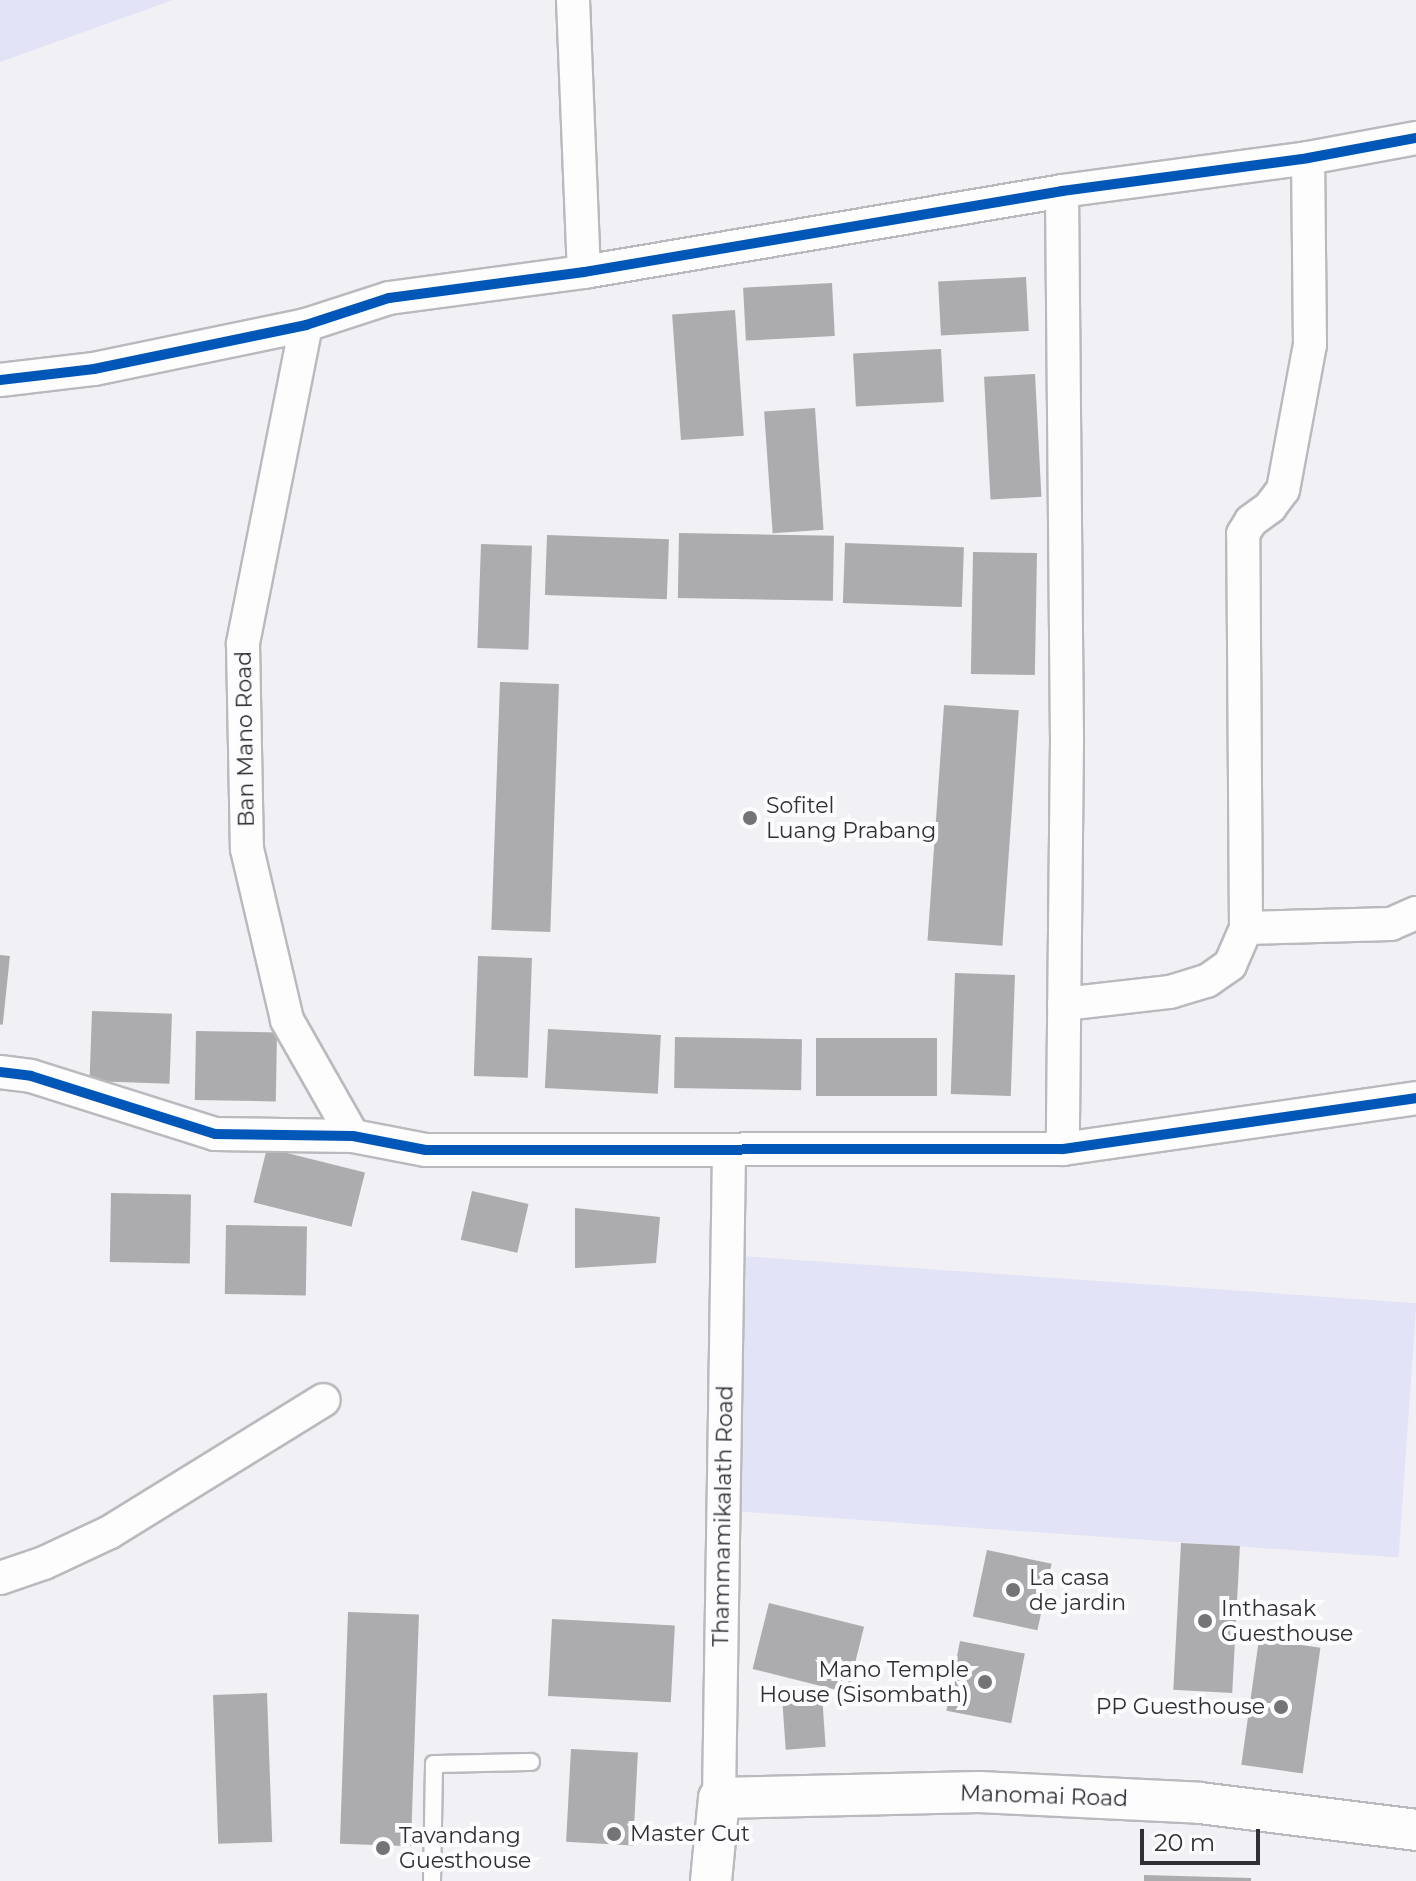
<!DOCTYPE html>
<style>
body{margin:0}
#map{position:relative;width:1416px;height:1881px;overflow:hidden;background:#f0f0f5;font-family:Montserrat,sans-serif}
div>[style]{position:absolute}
.green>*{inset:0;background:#e3e3f7;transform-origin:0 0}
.building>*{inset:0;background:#acacaf;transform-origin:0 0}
.roads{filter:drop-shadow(2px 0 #bababe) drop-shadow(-2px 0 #bababe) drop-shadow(0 2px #bababe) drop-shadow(0 -2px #bababe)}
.service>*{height:16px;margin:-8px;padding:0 8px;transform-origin:8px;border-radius:8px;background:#fdfdfe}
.minor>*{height:32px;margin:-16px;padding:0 16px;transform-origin:16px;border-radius:16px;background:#fdfdfe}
.tertiary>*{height:40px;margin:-20px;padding:0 20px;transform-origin:20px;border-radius:20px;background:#fdfdfe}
.cycleway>*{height:10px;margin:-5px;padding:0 5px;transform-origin:5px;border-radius:5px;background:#0057b8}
.dots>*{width:22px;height:22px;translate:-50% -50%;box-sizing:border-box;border:4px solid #fcfcfe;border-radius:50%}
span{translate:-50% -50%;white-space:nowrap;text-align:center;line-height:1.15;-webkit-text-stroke:8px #fcfcfe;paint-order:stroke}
.street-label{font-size:22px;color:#303034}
.poi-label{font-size:22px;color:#303034}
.left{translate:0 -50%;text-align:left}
.right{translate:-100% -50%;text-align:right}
.scale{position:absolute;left:1140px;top:1829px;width:120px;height:36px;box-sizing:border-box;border:4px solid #303034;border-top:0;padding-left:10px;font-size:24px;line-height:28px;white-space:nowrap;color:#303034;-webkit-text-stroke:6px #fcfcfe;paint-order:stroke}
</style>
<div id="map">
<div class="green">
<div style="clip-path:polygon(0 0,173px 0,0 62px)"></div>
<div style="left:727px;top:1255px;width:691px;height:255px;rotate:4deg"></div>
</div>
<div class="building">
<div style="left:1026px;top:277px;width:54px;height:88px;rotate:87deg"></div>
<div style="left:832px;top:283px;width:53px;height:89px;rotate:87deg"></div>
<div style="left:735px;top:310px;width:126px;height:63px;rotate:86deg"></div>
<div style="left:941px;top:349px;width:53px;height:88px;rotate:87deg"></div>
<div style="left:1035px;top:374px;width:123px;height:51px;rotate:87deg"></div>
<div style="left:815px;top:408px;width:122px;height:51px;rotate:86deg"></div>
<div style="left:679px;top:533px;width:155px;height:65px;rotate:1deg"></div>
<div style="left:547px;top:535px;width:122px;height:60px;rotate:2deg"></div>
<div style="left:845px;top:543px;width:119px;height:60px;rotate:2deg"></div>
<div style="left:481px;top:544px;width:51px;height:104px;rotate:2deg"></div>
<div style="left:973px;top:552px;width:64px;height:122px;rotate:1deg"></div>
<div style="left:500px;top:682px;width:59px;height:248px;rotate:2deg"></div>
<div style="left:944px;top:705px;width:75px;height:236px;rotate:4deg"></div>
<div style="left:0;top:955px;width:10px;height:69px;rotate:6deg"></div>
<div style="left:478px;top:956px;width:54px;height:120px;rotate:2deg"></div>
<div style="left:955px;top:973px;width:60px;height:121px;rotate:2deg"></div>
<div style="left:92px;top:1011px;width:80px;height:70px;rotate:2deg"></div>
<div style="left:548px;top:1029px;width:113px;height:59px;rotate:3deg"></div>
<div style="left:196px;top:1031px;width:81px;height:69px;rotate:1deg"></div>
<div style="left:675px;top:1037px;width:127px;height:51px;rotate:1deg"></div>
<div style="left:816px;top:1038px;width:121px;height:58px"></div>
<div style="left:267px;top:1148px;width:101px;height:56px;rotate:14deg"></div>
<div style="left:472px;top:1191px;width:58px;height:50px;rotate:13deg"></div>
<div style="left:111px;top:1193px;width:80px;height:69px;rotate:1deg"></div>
<div style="clip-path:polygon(575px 1208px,660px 1217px,656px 1263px,575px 1268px)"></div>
<div style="left:226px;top:1225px;width:81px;height:69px;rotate:1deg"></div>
<div style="left:1181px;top:1543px;width:59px;height:147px;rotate:3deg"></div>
<div style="left:987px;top:1550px;width:66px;height:68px;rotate:12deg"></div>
<div style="left:769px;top:1603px;width:98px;height:68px;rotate:14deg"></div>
<div style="left:348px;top:1612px;width:71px;height:232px;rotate:2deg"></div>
<div style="left:552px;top:1619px;width:123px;height:77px;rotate:3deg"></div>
<div style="left:1259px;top:1639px;width:62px;height:127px;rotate:8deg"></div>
<div style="left:960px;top:1641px;width:66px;height:71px;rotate:11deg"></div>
<div style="left:267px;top:1693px;width:149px;height:54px;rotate:88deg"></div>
<div style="left:822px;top:1695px;width:52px;height:40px;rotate:86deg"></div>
<div style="left:571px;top:1749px;width:67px;height:93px;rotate:3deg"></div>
<div style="clip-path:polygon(1144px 1875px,1251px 1878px,1251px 1881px,1144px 1881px)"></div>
</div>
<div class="roads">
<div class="service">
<div style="left:432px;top:1881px;width:117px;rotate:-89deg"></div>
<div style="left:434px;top:1764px;width:97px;rotate:-1.2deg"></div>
</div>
<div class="minor">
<div style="left:573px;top:0;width:272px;rotate:87.7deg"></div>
<div style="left:1062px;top:191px;width:549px;rotate:89.48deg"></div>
<div style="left:1067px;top:740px;width:409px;rotate:90.6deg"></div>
<div style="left:306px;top:325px;width:325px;rotate:101.2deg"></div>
<div style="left:243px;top:644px;width:205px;rotate:88.9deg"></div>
<div style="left:247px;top:849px;width:176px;rotate:76.8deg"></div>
<div style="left:287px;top:1020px;width:133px;rotate:60.4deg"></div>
<div style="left:0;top:380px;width:95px;rotate:-6.7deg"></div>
<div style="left:94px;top:369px;width:217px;rotate:-11.7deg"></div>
<div style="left:306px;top:325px;width:87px;rotate:-18deg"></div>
<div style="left:389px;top:298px;width:197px;rotate:-7.6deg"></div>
<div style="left:584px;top:272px;width:485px;rotate:-9.6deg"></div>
<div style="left:1062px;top:191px;width:248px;rotate:-7.6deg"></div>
<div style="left:1308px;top:158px;width:110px;rotate:-10.5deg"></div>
<div style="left:1246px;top:928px;width:145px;rotate:-1.6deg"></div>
<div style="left:1391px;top:924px;width:27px;rotate:-24deg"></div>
<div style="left:1064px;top:1004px;width:107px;rotate:-6.5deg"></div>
<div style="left:1170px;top:992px;width:39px;rotate:-17deg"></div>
<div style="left:1207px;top:981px;width:28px;rotate:-35deg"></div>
<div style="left:1230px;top:965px;width:40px;rotate:-66.6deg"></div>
<div style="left:1246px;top:928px;width:394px;rotate:-90.4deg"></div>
<div style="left:1243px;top:534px;width:15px;rotate:-58deg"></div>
<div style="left:1251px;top:521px;width:24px;rotate:-36deg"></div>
<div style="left:1270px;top:507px;width:21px;rotate:-53deg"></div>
<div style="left:1283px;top:490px;width:147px;rotate:-79.5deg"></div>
<div style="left:1310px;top:345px;width:187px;rotate:-90.6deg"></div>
<div style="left:0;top:1072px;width:31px;rotate:7deg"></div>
<div style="left:31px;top:1076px;width:193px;rotate:17.5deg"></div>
<div style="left:215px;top:1134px;width:138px;rotate:0.8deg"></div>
<div style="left:353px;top:1136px;width:74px;rotate:10.9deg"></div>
<div style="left:426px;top:1150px;width:637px;rotate:-0.09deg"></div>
<div style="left:1063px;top:1149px;width:357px;rotate:-8.2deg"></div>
<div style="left:0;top:1578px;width:46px;rotate:-18.8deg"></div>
<div style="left:44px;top:1563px;width:73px;rotate:-25.2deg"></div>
<div style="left:110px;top:1532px;width:251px;rotate:-31.7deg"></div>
<div style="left:719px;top:1798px;width:646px;rotate:-89.11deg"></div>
</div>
<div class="tertiary">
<div style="left:711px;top:1881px;width:83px;rotate:-84.5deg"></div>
<div style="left:719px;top:1798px;width:260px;rotate:-1.3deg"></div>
<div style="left:979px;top:1792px;width:221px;rotate:2.8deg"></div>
<div style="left:1200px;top:1803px;width:218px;rotate:7.1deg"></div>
</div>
</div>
<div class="cycleway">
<div style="left:0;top:380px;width:95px;rotate:-6.7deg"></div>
<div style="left:94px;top:369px;width:217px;rotate:-11.7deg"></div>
<div style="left:306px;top:325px;width:87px;rotate:-18deg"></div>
<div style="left:389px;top:298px;width:197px;rotate:-7.6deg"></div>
<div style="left:584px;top:272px;width:485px;rotate:-9.6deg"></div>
<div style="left:1062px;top:191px;width:248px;rotate:-7.6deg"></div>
<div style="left:1308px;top:158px;width:110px;rotate:-10.5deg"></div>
<div style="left:0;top:1072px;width:31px;rotate:7deg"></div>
<div style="left:31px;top:1076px;width:193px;rotate:17.5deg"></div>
<div style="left:215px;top:1134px;width:138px;rotate:0.8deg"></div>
<div style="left:353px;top:1136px;width:74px;rotate:10.9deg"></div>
<div style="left:426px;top:1150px;width:637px;rotate:-0.09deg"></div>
<div style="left:1063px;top:1149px;width:357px;rotate:-8.2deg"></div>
</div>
<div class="dots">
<div style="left:750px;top:818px;background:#737378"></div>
<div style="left:1013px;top:1590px;background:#737378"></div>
<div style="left:1205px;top:1621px;background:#737378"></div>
<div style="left:985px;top:1682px;background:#737378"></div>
<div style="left:1281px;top:1707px;background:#737378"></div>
<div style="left:614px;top:1834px;background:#737378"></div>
<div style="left:383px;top:1848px;background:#737378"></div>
</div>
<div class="street-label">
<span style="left:245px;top:739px;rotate:-91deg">Ban Mano Road</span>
<span style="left:723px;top:1516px;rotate:-89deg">Thammamikalath Road</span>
<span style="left:1044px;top:1796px;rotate:2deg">Manomai Road</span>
</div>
<div class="poi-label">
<span class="left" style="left:766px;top:818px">Sofitel<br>Luang Prabang</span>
<span class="left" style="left:1029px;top:1590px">La casa<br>de jardin</span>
<span class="left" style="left:1221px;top:1621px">Inthasak<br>Guesthouse</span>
<span class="right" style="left:969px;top:1682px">Mano Temple<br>House (Sisombath)</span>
<span class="right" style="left:1265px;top:1707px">PP Guesthouse</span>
<span class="left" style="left:630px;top:1834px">Master Cut</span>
<span class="left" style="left:399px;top:1848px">Tavandang<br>Guesthouse</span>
</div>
<div class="scale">20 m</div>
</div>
